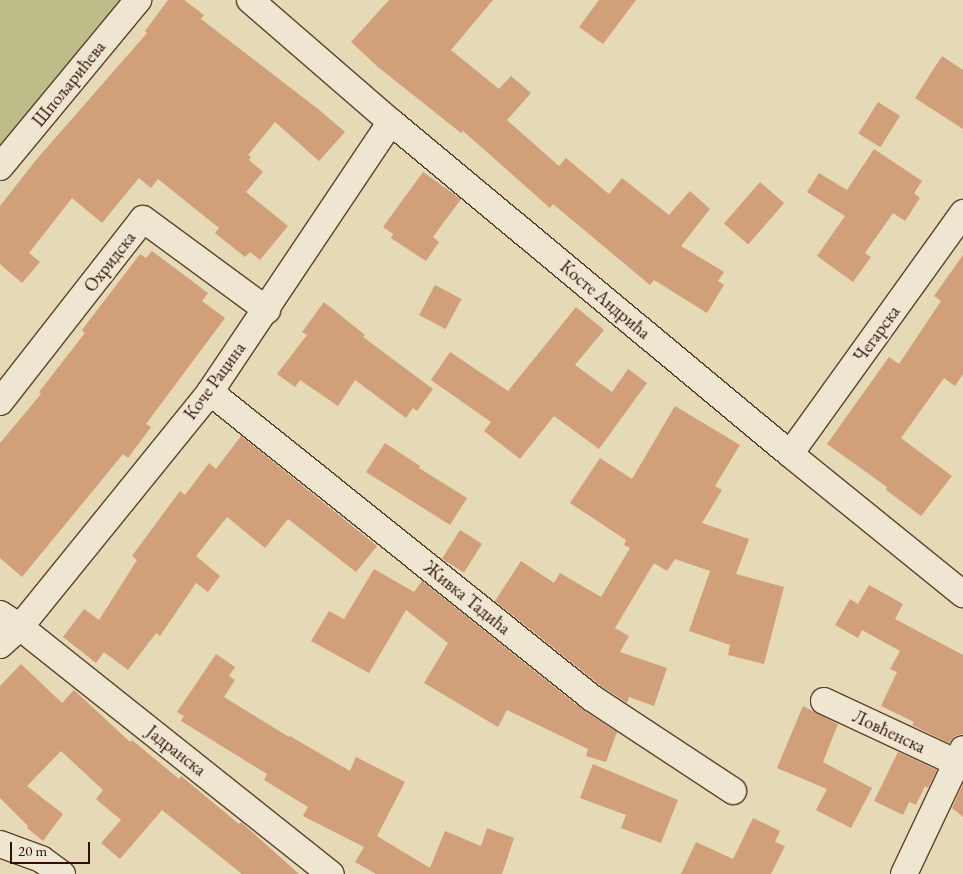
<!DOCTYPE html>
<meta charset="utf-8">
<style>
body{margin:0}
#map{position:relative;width:963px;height:874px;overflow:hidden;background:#e5d9b6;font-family:"EB Garamond",serif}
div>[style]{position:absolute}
.green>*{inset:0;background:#bcbd88}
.building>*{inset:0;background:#d29f7b;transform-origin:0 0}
.roads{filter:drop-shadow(1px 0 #5e4230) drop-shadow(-1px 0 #5e4230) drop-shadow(0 1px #5e4230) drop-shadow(0 -1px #5e4230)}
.minor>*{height:26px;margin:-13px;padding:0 13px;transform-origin:13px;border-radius:13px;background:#eee6d0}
span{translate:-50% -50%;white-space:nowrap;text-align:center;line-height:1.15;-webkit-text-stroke:4px #eee6d0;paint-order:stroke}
.street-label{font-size:18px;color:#310f03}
.scale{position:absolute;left:10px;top:842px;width:80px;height:22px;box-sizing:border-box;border:2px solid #310f03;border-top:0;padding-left:6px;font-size:15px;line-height:18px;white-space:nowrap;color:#310f03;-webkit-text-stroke:4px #eee6d0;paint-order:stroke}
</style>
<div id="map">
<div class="green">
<div style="clip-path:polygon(0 0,138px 0,0 167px)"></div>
</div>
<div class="building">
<div style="clip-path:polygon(168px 0,184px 0,204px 15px,201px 19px,318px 109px,345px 132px,319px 161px,275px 122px,248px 155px,251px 157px,249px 160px,263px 172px,246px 192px,288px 226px,260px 260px,250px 252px,245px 257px,215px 233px,219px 228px,158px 179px,151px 188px,139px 178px,102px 223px,72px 198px,29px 253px,40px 262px,22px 283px,0 264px,0 206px,36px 160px,147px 33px,145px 31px)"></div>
<div style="clip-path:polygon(389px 0,493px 0,451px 50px,499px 89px,511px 76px,531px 93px,507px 120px,559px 166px,566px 158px,609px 194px,622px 178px,669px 215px,690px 191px,710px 209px,681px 246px,724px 272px,718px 281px,724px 285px,707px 313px,654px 280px,650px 285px,553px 204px,550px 208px,463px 131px,461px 133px,378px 67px,351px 42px)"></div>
<div style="clip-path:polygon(599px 0,636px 0,603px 44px,579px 27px)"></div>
<div style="clip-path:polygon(942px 56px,963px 70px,963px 129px,915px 98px)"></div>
<div style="left:878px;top:102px;width:26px;height:37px;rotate:32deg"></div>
<div style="clip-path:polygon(874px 149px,922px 181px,914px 193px,920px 198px,905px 221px,893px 213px,865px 253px,871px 257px,853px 282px,817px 256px,845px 216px,807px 192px,819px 173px,847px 190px)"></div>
<div style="clip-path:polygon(423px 172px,461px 199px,433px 237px,439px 242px,426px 261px,391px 238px,393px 234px,383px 227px)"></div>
<div style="left:760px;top:182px;width:32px;height:55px;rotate:41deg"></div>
<div style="clip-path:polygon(152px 251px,208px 293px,202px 301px,225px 318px,146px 424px,151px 427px,128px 458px,123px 454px,22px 577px,0 558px,0 443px,41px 394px,39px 392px,85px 333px,82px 330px,140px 254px,146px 258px)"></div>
<div style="clip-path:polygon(963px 255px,963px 374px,955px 386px,944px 378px,901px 438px,952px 476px,921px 516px,886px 490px,887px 487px,827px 444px,889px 357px,899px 364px,941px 301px,934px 296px)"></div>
<div style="left:435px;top:285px;width:30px;height:34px;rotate:28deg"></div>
<div style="clip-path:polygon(324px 302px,365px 335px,363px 337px,433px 389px,417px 411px,413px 408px,406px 418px,355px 380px,338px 406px,300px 380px,295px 387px,277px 374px,307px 335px,302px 332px)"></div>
<div style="clip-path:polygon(576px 307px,604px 330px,575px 365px,612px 392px,628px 369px,647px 383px,599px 449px,554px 416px,520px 459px,484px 431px,491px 422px,431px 380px,450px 352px,508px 391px)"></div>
<div style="clip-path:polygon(675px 406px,740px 445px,715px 486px,722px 490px,702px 523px,749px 539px,736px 574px,784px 587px,764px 664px,728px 655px,730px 645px,689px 631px,710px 571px,675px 559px,667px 571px,654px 563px,615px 628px,629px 636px,620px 652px,667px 668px,654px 706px,629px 697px,627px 703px,601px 686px,495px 601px,521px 561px,554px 583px,560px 573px,601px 597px,630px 548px,624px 545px,626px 540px,570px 503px,600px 458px,632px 479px)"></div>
<div style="clip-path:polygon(241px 436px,377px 546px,356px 572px,288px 519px,265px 548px,227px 517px,196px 556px,220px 576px,208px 592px,196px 583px,160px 636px,156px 633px,128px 670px,104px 652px,96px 663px,63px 637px,84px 609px,99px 620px,137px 560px,132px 556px,180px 491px,185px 495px,209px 463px,216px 469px)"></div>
<div style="clip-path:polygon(385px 443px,420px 466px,419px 468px,467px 498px,450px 525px,366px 472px)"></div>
<div style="left:460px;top:530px;width:26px;height:34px;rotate:32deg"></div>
<div style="clip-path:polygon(374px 569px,414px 592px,422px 581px,583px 710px,617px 732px,606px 762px,586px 756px,588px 749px,507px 710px,498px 727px,424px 683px,448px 643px,406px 610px,369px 673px,311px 641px,329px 611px,344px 619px)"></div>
<div style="clip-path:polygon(869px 585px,903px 604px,895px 619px,963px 655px,963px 734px,955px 736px,949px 743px,912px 725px,914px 722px,881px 706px,897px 672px,890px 669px,900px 651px,862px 630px,858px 638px,835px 625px,850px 599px,858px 604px)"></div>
<div style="clip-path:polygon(216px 654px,235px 667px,229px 676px,235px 680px,224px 697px,289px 737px,290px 736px,350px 771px,356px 757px,405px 782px,377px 836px,430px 868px,445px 831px,481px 846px,487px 828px,514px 838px,502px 874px,376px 874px,355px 862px,364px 847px,303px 816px,308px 807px,264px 780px,267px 774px,181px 721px,184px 716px,177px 712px)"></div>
<div style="clip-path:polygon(21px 664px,62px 703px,74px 690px,130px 742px,132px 740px,179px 779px,181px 776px,239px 824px,241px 822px,299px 874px,242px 874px,162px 810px,120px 859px,101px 843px,121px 820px,96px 799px,103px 790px,61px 751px,27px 786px,63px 814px,43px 841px,27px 828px,28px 826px,0 798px,0 686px)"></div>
<div style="clip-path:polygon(803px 706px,838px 724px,823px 762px,872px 788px,851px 828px,816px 810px,827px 789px,777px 768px)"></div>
<div style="clip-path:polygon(898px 752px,937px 770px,928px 788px,925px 786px,916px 805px,909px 802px,903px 815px,874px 801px)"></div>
<div style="clip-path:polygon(593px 764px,678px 800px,661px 843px,621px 828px,626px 815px,580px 798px)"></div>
<div style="clip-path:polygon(963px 784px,963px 817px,952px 808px)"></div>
<div style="clip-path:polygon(753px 818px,780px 831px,775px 842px,785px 846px,771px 874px,681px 874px,696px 842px,733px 859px)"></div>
</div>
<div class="roads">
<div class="minor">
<div style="left:250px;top:0;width:186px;rotate:40.9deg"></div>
<div style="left:391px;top:122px;width:519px;rotate:39.76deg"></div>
<div style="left:790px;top:454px;width:223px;rotate:39deg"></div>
<div style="left:0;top:167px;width:217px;rotate:-50.4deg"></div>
<div style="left:210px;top:392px;width:489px;rotate:38.7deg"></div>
<div style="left:592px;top:698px;width:169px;rotate:33.4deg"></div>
<div style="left:0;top:402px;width:232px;rotate:-52deg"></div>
<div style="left:143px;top:219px;width:154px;rotate:36.3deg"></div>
<div style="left:790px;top:454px;width:297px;rotate:-54.3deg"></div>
<div style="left:0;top:614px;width:24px;rotate:33deg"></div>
<div style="left:20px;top:627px;width:397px;rotate:38.5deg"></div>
<div style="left:0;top:645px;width:27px;rotate:-42deg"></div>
<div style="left:20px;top:627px;width:302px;rotate:-51deg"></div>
<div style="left:210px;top:392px;width:325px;rotate:-56.2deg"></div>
<div style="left:824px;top:701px;width:145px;rotate:25deg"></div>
<div style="left:0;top:844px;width:44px;rotate:20.1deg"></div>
<div style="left:41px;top:859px;width:26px;rotate:36deg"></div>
<div style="left:904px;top:874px;width:138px;rotate:-64.7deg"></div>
</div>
</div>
<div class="street-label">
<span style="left:69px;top:84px;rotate:-51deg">Шпољарићева</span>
<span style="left:110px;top:262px;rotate:-52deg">Охридска</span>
<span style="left:605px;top:300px;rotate:40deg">Косте Андрића</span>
<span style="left:877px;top:334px;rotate:-54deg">Чегарска</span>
<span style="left:215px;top:381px;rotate:-54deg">Коче Рацина</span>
<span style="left:467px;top:598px;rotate:39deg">Живка Тадића</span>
<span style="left:889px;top:732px;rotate:25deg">Ловћенска</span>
<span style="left:176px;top:751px;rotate:38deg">Јадранска</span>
</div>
<div class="scale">20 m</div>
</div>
